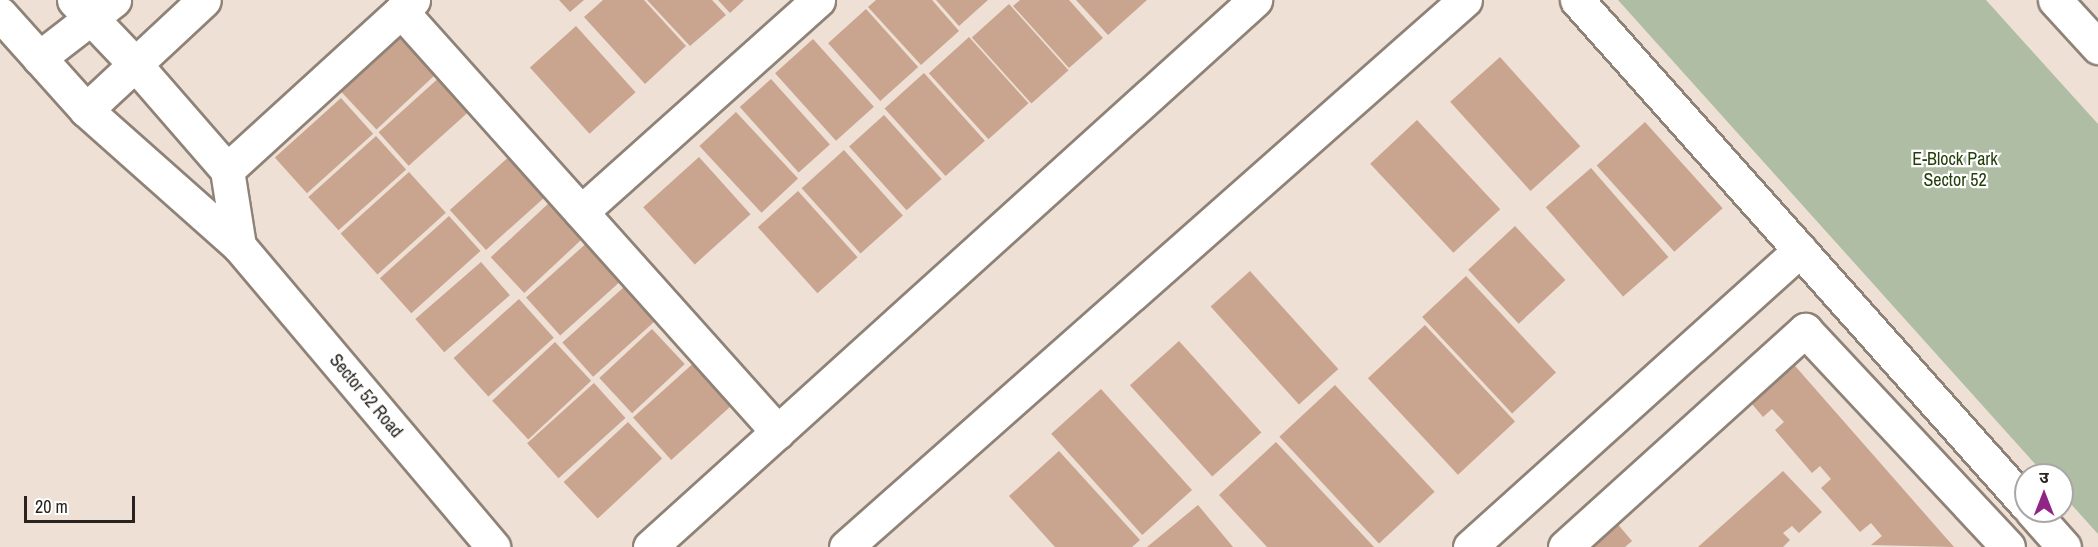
<!DOCTYPE html>
<meta charset="utf-8">
<style>
body{margin:0}
#map{position:relative;width:2098px;height:547px;overflow:hidden;background:#eee0d4;font-family:"Archivo Narrow","Noto Sans Devanagari",sans-serif}
div>[style]{position:absolute}
.green>*{inset:0;background:#afbda5}
.building>*{inset:0;background:#c9a48e;transform-origin:0 0}
.roads{filter:drop-shadow(2px 0 #8f8277) drop-shadow(-2px 0 #8f8277) drop-shadow(0 2px #8f8277) drop-shadow(0 -2px #8f8277)}
.minor>*{height:33px;margin:-16.5px;padding:0 16.5px;transform-origin:16.5px;border-radius:16.5px;background:#fff}
.tertiary>*{height:33px;margin:-16.5px;padding:0 16.5px;transform-origin:16.5px;border-radius:16.5px;background:#fff}
span{translate:-50% -50%;white-space:nowrap;text-align:center;line-height:1.15;-webkit-text-stroke:4.5px #fff;paint-order:stroke}
.park-label{font-size:18px;color:#253f0a}
.street-label{font-size:18px;color:#28231e}
.north{position:absolute;left:2014px;top:463px;width:60px;height:60px;box-sizing:border-box;background:#fff;border:2px solid #a9a7a5;border-radius:50%;rotate:0deg;font-size:16px;font-weight:700;line-height:24px;text-align:center;color:#28231e}
.north::after{content:'';display:block;margin:auto;width:21px;height:27px;background:#902487;clip-path:polygon(50% 0,100% 100%,50% 72%,0 100%)}
.scale{position:absolute;left:24px;top:496px;width:111px;height:27px;box-sizing:border-box;border:3px solid #28231e;border-top:0;padding-left:8px;font-size:18px;line-height:21px;white-space:nowrap;color:#28231e;-webkit-text-stroke:4px #fff;paint-order:stroke}
</style>
<div id="map">
<div class="green">
<div style="clip-path:polygon(1618px 0,1986px 0,2098px 124px,2098px 534px,2062px 494px,2062px 475px,2045px 475px)"></div>
</div>
<div class="building">
<div style="clip-path:polygon(559px 0,584px 0,570px 12px)"></div>
<div style="clip-path:polygon(603px 0,644px 0,686px 46px,645px 84px,584px 17px)"></div>
<div style="clip-path:polygon(647px 0,712px 0,726px 15px,690px 46px)"></div>
<div style="clip-path:polygon(718px 0,744px 0,730px 13px)"></div>
<div style="clip-path:polygon(876px 0,932px 0,959px 31px,921px 65px,868px 7px)"></div>
<div style="clip-path:polygon(936px 0,988px 0,959px 26px)"></div>
<div style="clip-path:polygon(1020px 0,1069px 0,1103px 38px,1069px 68px,1013px 6px)"></div>
<div style="clip-path:polygon(1076px 0,1147px 0,1108px 35px)"></div>
<div style="left:1009px;top:4px;width:89px;height:50px;rotate:48deg"></div>
<div style="left:866px;top:9px;width:78px;height:51px;rotate:48deg"></div>
<div style="left:576px;top:26px;width:89px;height:62px;rotate:48deg"></div>
<div style="left:404px;top:30px;width:54px;height:88px;rotate:47deg"></div>
<div style="left:969px;top:37px;width:89px;height:54px;rotate:48deg"></div>
<div style="left:813px;top:39px;width:91px;height:51px;rotate:48deg"></div>
<div style="left:1500px;top:57px;width:120px;height:67px;rotate:48deg"></div>
<div style="left:924px;top:73px;width:91px;height:53px;rotate:48deg"></div>
<div style="left:441px;top:76px;width:45px;height:84px;rotate:48deg"></div>
<div style="left:771px;top:79px;width:88px;height:42px;rotate:48deg"></div>
<div style="left:341px;top:98px;width:48px;height:89px;rotate:48deg"></div>
<div style="left:736px;top:112px;width:91px;height:50px;rotate:47deg"></div>
<div style="left:884px;top:115px;width:86px;height:47px;rotate:48deg"></div>
<div style="left:1417px;top:120px;width:122px;height:64px;rotate:47deg"></div>
<div style="left:1645px;top:122px;width:116px;height:65px;rotate:48deg"></div>
<div style="left:376px;top:136px;width:45px;height:91px;rotate:48deg"></div>
<div style="left:844px;top:150px;width:88px;height:57px;rotate:48deg"></div>
<div style="left:513px;top:153px;width:54px;height:85px;rotate:48deg"></div>
<div style="left:699px;top:157px;width:77px;height:75px;rotate:48deg"></div>
<div style="left:1591px;top:168px;width:118px;height:60px;rotate:49deg"></div>
<div style="left:409px;top:172px;width:55px;height:92px;rotate:48deg"></div>
<div style="left:798px;top:191px;width:89px;height:54px;rotate:48deg"></div>
<div style="left:550px;top:202px;width:49px;height:81px;rotate:47deg"></div>
<div style="left:449px;top:216px;width:47px;height:93px;rotate:48deg"></div>
<div style="left:1515px;top:226px;width:74px;height:64px;rotate:47deg"></div>
<div style="left:590px;top:240px;width:51px;height:86px;rotate:48deg"></div>
<div style="left:481px;top:262px;width:44px;height:87px;rotate:49deg"></div>
<div style="left:1250px;top:271px;width:132px;height:53px;rotate:48deg"></div>
<div style="left:1466px;top:276px;width:132px;height:60px;rotate:47deg"></div>
<div style="left:624px;top:287px;width:46px;height:83px;rotate:48deg"></div>
<div style="left:519px;top:299px;width:52px;height:88px;rotate:48deg"></div>
<div style="left:1425px;top:325px;width:132px;height:78px;rotate:47deg"></div>
<div style="left:652px;top:329px;width:48px;height:72px;rotate:47deg"></div>
<div style="left:1179px;top:341px;width:123px;height:66px;rotate:48deg"></div>
<div style="left:555px;top:342px;width:53px;height:86px;rotate:47deg"></div>
<div style="clip-path:polygon(1789px 359px,1954px 547px,1871px 545px,1882px 536px,1871px 523px,1860px 532px,1821px 488px,1831px 479px,1820px 466px,1812px 473px,1775px 430px,1784px 422px,1772px 409px,1763px 417px,1746px 397px)"></div>
<div style="left:697px;top:360px;width:57px;height:86px;rotate:48deg"></div>
<div style="left:594px;top:383px;width:47px;height:90px;rotate:48deg"></div>
<div style="left:1335px;top:385px;width:146px;height:76px;rotate:47deg"></div>
<div style="left:1101px;top:389px;width:136px;height:67px;rotate:48deg"></div>
<div style="left:628px;top:422px;width:50px;height:88px;rotate:47deg"></div>
<div style="clip-path:polygon(1276px 442px,1374px 547px,1267px 547px,1219px 495px)"></div>
<div style="clip-path:polygon(1059px 451px,1140px 540px,1132px 547px,1055px 547px,1009px 496px)"></div>
<div style="clip-path:polygon(1783px 471px,1822px 512px,1799px 533px,1792px 526px,1783px 533px,1790px 540px,1783px 547px,1698px 547px)"></div>
<div style="clip-path:polygon(1198px 505px,1233px 547px,1147px 547px)"></div>
<div style="clip-path:polygon(1615px 521px,1632px 541px,1625px 547px,1584px 547px)"></div>
</div>
<div class="roads">
<div class="minor">
<div style="left:1577px;top:0;width:675px;rotate:48.3deg"></div>
<div style="left:2055px;top:0;width:64px;rotate:47.5deg"></div>
<div style="left:401px;top:11px;width:565px;rotate:48.16deg"></div>
<div style="left:134px;top:63px;width:142px;rotate:49deg"></div>
<div style="left:227px;top:170px;width:77px;rotate:81deg"></div>
<div style="left:86px;top:110px;width:205px;rotate:41.6deg"></div>
<div style="left:239px;top:246px;width:394px;rotate:49.8deg"></div>
<div style="left:227px;top:170px;width:252px;rotate:-42.4deg"></div>
<div style="left:581px;top:212px;width:318px;rotate:-41.8deg"></div>
<div style="left:2032px;top:511px;width:48px;rotate:48.4deg"></div>
<div style="left:650px;top:547px;width:816px;rotate:-42.12deg"></div>
<div style="left:846px;top:547px;width:826px;rotate:-41.47deg"></div>
<div style="left:1470px;top:547px;width:444px;rotate:-42deg"></div>
<div style="left:1565px;top:547px;width:324px;rotate:-42.1deg"></div>
<div style="left:1805px;top:330px;width:297px;rotate:46.9deg"></div>
</div>
<div class="tertiary">
<div style="left:74px;top:0;width:87px;rotate:46.4deg"></div>
<div style="left:0;top:14px;width:129px;rotate:48.1deg"></div>
<div style="left:86px;top:110px;width:161px;rotate:-43deg"></div>
<div style="left:39px;top:58px;width:95px;rotate:-37.7deg"></div>
</div>
</div>
<div class="park-label">
<span style="left:1955px;top:170px">E-Block Park<br>Sector 52</span>
</div>
<div class="street-label">
<span style="left:366px;top:396px;rotate:50deg">Sector 52 Road</span>
</div>
<div class="north">उ</div>
<div class="scale">20 m</div>
</div>
